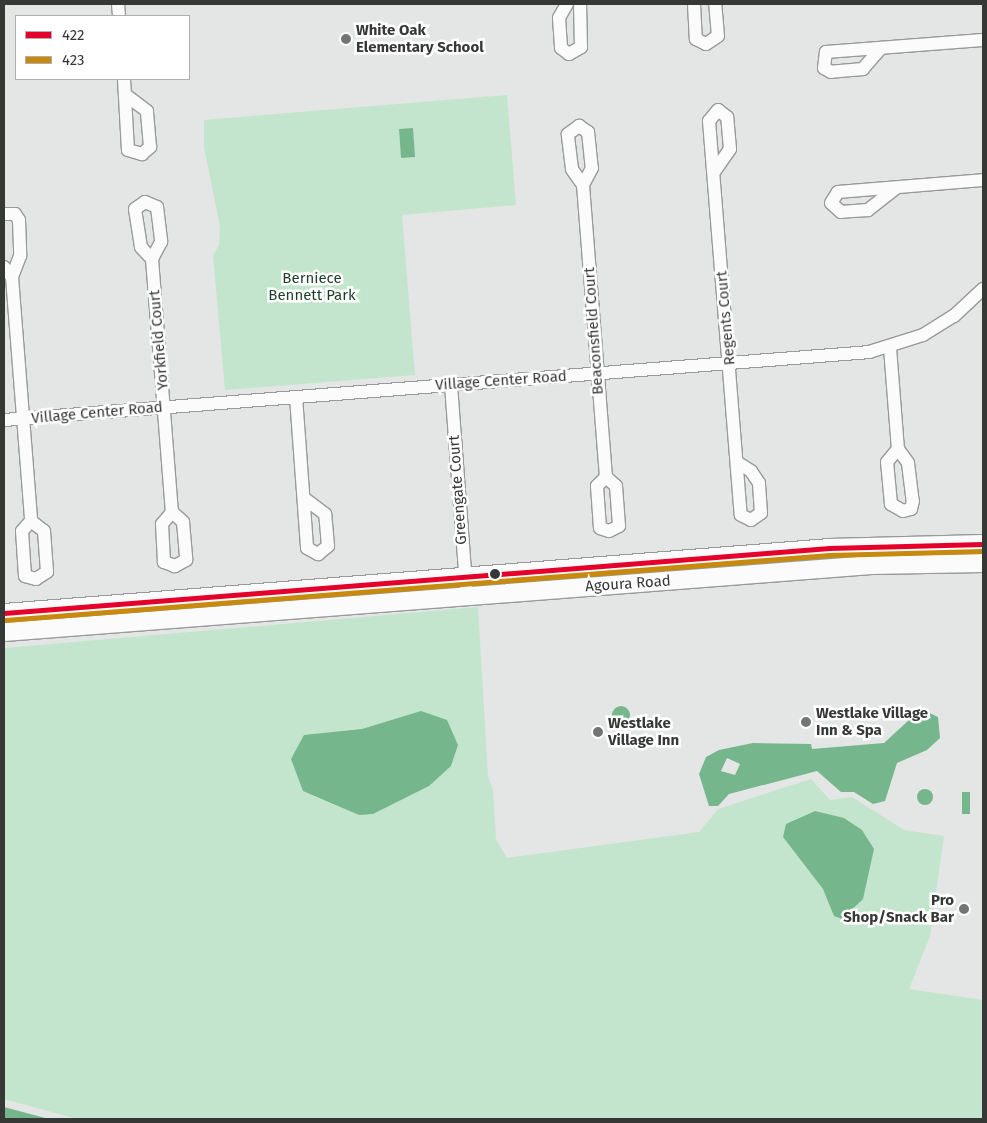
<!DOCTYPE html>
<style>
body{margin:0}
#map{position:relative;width:987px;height:1123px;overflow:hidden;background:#e3e6e4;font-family:"Fira Sans",sans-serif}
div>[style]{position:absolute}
.green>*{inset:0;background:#c4e5cd}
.water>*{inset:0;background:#76b68d;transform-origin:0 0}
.round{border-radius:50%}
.roads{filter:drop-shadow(1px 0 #989a99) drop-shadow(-1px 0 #989a99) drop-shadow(0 1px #989a99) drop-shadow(0 -1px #989a99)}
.street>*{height:12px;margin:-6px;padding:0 6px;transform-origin:6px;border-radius:6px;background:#fbfbfb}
.secondary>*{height:18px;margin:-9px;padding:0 9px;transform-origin:9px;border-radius:9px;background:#fbfbfb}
.bus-1>*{height:5px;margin:-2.5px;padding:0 2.5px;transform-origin:2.5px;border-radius:2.5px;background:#e4002b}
.bus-2>*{height:5px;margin:-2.5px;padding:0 2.5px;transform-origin:2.5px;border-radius:2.5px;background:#c78a0e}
.dots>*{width:14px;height:14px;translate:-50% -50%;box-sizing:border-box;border:2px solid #fff;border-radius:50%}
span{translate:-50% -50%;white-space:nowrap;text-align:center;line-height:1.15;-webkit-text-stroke:5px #fff;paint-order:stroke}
.poi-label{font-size:15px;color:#363836;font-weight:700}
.left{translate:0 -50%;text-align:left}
.right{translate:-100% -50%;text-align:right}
.park-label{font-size:15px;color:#1a3f26}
.street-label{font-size:15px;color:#363836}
.frame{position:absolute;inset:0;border:5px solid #363836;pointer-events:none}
.legend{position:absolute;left:15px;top:15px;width:175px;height:65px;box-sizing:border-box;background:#fff;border:1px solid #afafaf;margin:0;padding:6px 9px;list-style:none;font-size:15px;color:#363836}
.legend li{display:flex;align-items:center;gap:10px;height:25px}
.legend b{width:25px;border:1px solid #afafaf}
</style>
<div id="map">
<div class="green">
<div style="clip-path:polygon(507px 95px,516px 205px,402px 215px,415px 375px,225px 390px,213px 256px,219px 245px,220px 227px,204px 147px,204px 120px)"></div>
<div style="clip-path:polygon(478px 607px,488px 776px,493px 790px,496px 839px,507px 858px,699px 832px,718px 809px,811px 779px,830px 800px,852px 797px,904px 830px,944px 836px,930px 936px,909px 989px,983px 1000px,983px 1119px,77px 1119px,4px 1099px,4px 648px)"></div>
</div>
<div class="water">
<div style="left:413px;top:128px;width:29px;height:14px;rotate:86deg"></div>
<div class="round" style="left:612px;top:706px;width:18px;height:18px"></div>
<div style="clip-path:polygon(evenodd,921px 709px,938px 717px,940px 738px,927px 750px,897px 763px,885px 801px,873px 804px,854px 792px,841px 792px,817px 771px,729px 794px,718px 806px,709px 806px,699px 774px,706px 757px,719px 750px,753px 743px,811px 744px,812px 749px,884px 743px,921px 709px,727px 758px,740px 764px,735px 775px,721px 771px,727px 758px)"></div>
<div style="clip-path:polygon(421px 711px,447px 720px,458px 745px,451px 766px,429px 786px,373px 814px,359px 815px,303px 791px,291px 759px,304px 735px,362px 729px)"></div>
<div class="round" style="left:917px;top:789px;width:16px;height:16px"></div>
<div style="left:962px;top:792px;width:8px;height:22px"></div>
<div style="clip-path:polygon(815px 811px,844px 818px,862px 830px,874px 849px,863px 899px,842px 919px,834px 916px,823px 889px,783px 837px,786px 824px)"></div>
<div style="clip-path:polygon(4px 1107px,49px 1119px,4px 1119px)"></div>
</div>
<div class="roads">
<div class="street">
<div style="left:118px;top:4px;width:12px;rotate:85deg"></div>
<div style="left:567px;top:4px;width:16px;rotate:120deg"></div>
<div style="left:559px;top:18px;width:30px;rotate:86deg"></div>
<div style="left:561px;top:48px;width:10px;rotate:37deg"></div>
<div style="left:569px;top:54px;width:14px;rotate:-30deg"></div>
<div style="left:581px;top:47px;width:43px;rotate:-91.3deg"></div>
<div style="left:694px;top:4px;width:35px;rotate:87deg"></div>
<div style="left:696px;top:39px;width:11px;rotate:27deg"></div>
<div style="left:706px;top:44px;width:14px;rotate:-34deg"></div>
<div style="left:718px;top:36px;width:32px;rotate:-95deg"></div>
<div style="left:881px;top:48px;width:28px;rotate:131deg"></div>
<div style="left:863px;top:69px;width:32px;rotate:175deg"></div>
<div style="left:831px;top:72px;width:8px;rotate:-150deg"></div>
<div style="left:824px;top:68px;width:16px;rotate:-83deg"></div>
<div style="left:826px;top:52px;width:157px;rotate:-4.4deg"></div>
<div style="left:124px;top:79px;width:71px;rotate:86.8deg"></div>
<div style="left:128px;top:150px;width:15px;rotate:16deg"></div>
<div style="left:142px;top:154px;width:11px;rotate:-41deg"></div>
<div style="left:150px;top:147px;width:36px;rotate:-95deg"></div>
<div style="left:147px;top:111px;width:26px;rotate:-143deg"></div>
<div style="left:714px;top:172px;width:28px;rotate:-55deg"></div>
<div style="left:730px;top:149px;width:32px;rotate:-95deg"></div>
<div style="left:727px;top:117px;width:11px;rotate:-142deg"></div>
<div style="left:718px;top:110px;width:14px;rotate:129deg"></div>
<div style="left:709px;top:121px;width:395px;rotate:85.4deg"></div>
<div style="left:741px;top:515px;width:11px;rotate:27deg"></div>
<div style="left:751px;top:520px;width:12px;rotate:-35deg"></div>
<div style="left:761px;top:513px;width:30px;rotate:-94deg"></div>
<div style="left:759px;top:483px;width:14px;rotate:-124deg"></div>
<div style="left:751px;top:471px;width:15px;rotate:-148deg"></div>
<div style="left:583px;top:185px;width:19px;rotate:-125deg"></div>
<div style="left:572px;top:169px;width:35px;rotate:-97deg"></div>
<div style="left:568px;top:134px;width:14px;rotate:-36deg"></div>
<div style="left:579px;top:126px;width:11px;rotate:34deg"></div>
<div style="left:588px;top:132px;width:36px;rotate:84deg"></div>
<div style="left:592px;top:168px;width:19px;rotate:118deg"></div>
<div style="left:583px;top:185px;width:293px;rotate:85.5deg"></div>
<div style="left:896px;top:188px;width:36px;rotate:142deg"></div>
<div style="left:868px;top:210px;width:27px;rotate:176deg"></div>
<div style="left:841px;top:212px;width:13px;rotate:-138deg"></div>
<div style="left:831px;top:203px;width:13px;rotate:-58deg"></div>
<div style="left:838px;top:192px;width:145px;rotate:-4.7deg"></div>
<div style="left:4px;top:214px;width:11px"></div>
<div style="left:15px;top:214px;width:7px;rotate:56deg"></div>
<div style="left:19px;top:220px;width:36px;rotate:88deg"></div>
<div style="left:20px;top:256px;width:22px;rotate:111deg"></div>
<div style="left:12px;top:277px;width:245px;rotate:85.5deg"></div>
<div style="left:152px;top:259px;width:16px;rotate:-133deg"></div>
<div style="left:141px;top:247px;width:38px;rotate:-99deg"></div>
<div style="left:135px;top:209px;width:12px;rotate:-35deg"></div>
<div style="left:145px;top:202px;width:13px;rotate:23deg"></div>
<div style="left:157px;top:207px;width:35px;rotate:83deg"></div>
<div style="left:161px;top:242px;width:19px;rotate:118deg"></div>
<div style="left:152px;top:259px;width:254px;rotate:85.5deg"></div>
<div style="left:172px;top:512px;width:15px;rotate:42deg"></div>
<div style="left:183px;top:522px;width:38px;rotate:85deg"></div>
<div style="left:186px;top:560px;width:13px;rotate:151deg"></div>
<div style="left:175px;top:566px;width:12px;rotate:-160deg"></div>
<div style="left:164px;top:562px;width:38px;rotate:-93deg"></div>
<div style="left:162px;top:524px;width:16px;rotate:-50deg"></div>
<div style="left:4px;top:267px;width:13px;rotate:51deg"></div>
<div style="left:890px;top:348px;width:101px;rotate:85.5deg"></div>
<div style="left:898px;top:449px;width:17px;rotate:54deg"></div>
<div style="left:908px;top:463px;width:38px;rotate:83deg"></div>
<div style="left:913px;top:501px;width:8px;rotate:104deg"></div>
<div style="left:911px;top:509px;width:8px;rotate:166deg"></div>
<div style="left:903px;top:511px;width:14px;rotate:-150deg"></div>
<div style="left:891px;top:504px;width:42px;rotate:-95.4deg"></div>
<div style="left:887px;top:462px;width:17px;rotate:-50deg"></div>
<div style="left:451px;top:385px;width:212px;rotate:85.7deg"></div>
<div style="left:296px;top:397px;width:151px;rotate:85.8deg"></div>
<div style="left:307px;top:548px;width:13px;rotate:29deg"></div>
<div style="left:318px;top:554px;width:13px;rotate:-39deg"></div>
<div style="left:328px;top:546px;width:32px;rotate:-95deg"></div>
<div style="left:325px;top:514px;width:26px;rotate:-143deg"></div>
<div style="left:4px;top:420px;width:868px;rotate:-4.49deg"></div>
<div style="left:869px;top:352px;width:57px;rotate:-17.5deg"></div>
<div style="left:923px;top:335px;width:36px;rotate:-32deg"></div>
<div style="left:954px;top:316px;width:40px;rotate:-43deg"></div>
<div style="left:606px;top:477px;width:13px;rotate:42deg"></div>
<div style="left:616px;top:486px;width:40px;rotate:85.7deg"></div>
<div style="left:619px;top:526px;width:11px;rotate:153deg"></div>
<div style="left:609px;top:531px;width:9px;rotate:-162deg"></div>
<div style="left:600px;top:528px;width:42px;rotate:-94.1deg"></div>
<div style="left:597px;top:486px;width:13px;rotate:-45deg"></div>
<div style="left:31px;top:521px;width:16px;rotate:38deg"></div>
<div style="left:44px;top:531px;width:41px;rotate:85.8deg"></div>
<div style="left:47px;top:572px;width:13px;rotate:148deg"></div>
<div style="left:36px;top:579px;width:11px;rotate:-165deg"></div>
<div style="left:25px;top:576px;width:45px;rotate:-93.8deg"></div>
<div style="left:22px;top:531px;width:13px;rotate:-48deg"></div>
</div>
<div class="secondary">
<div style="left:4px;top:613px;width:828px;rotate:-4.5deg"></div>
<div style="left:829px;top:548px;width:154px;rotate:-1.5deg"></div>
<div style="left:4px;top:632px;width:870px;rotate:-4.42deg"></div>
<div style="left:871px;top:565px;width:112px;rotate:-1deg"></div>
</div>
</div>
<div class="bus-1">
<div style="left:4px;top:613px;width:828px;rotate:-4.5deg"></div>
<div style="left:829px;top:548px;width:154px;rotate:-1.5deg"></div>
</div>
<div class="bus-2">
<div style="left:5px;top:620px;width:827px;rotate:-4.51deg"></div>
<div style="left:829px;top:555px;width:154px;rotate:-1.5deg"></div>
</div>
<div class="dots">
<div style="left:346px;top:39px;background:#737573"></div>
<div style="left:495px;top:574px;background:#363836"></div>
<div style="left:806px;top:722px;background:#737573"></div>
<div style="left:598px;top:732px;background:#737573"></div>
<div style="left:964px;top:909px;background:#737573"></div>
</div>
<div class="poi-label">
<span class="left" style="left:356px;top:39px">White Oak<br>Elementary School</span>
<span class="left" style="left:816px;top:722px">Westlake Village<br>Inn &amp; Spa</span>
<span class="left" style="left:608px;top:732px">Westlake<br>Village Inn</span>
<span class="right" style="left:954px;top:909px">Pro<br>Shop/Snack Bar</span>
</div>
<div class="park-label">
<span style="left:312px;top:287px">Berniece<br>Bennett Park</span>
</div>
<div class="street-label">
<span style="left:726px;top:318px;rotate:-95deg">Regents Court</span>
<span style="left:594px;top:331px;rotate:-94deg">Beaconsfield Court</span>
<span style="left:159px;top:340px;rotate:-95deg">Yorkfield Court</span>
<span style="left:501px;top:381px;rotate:-4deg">Village Center Road</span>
<span style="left:97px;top:413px;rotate:-5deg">Village Center Road</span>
<span style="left:458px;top:490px;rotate:-94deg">Greengate Court</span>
<span style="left:628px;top:584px;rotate:-4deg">Agoura Road</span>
</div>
<div class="frame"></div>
<ul class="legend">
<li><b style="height:6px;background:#e4002b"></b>422</li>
<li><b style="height:6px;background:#c78a0e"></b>423</li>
</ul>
</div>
